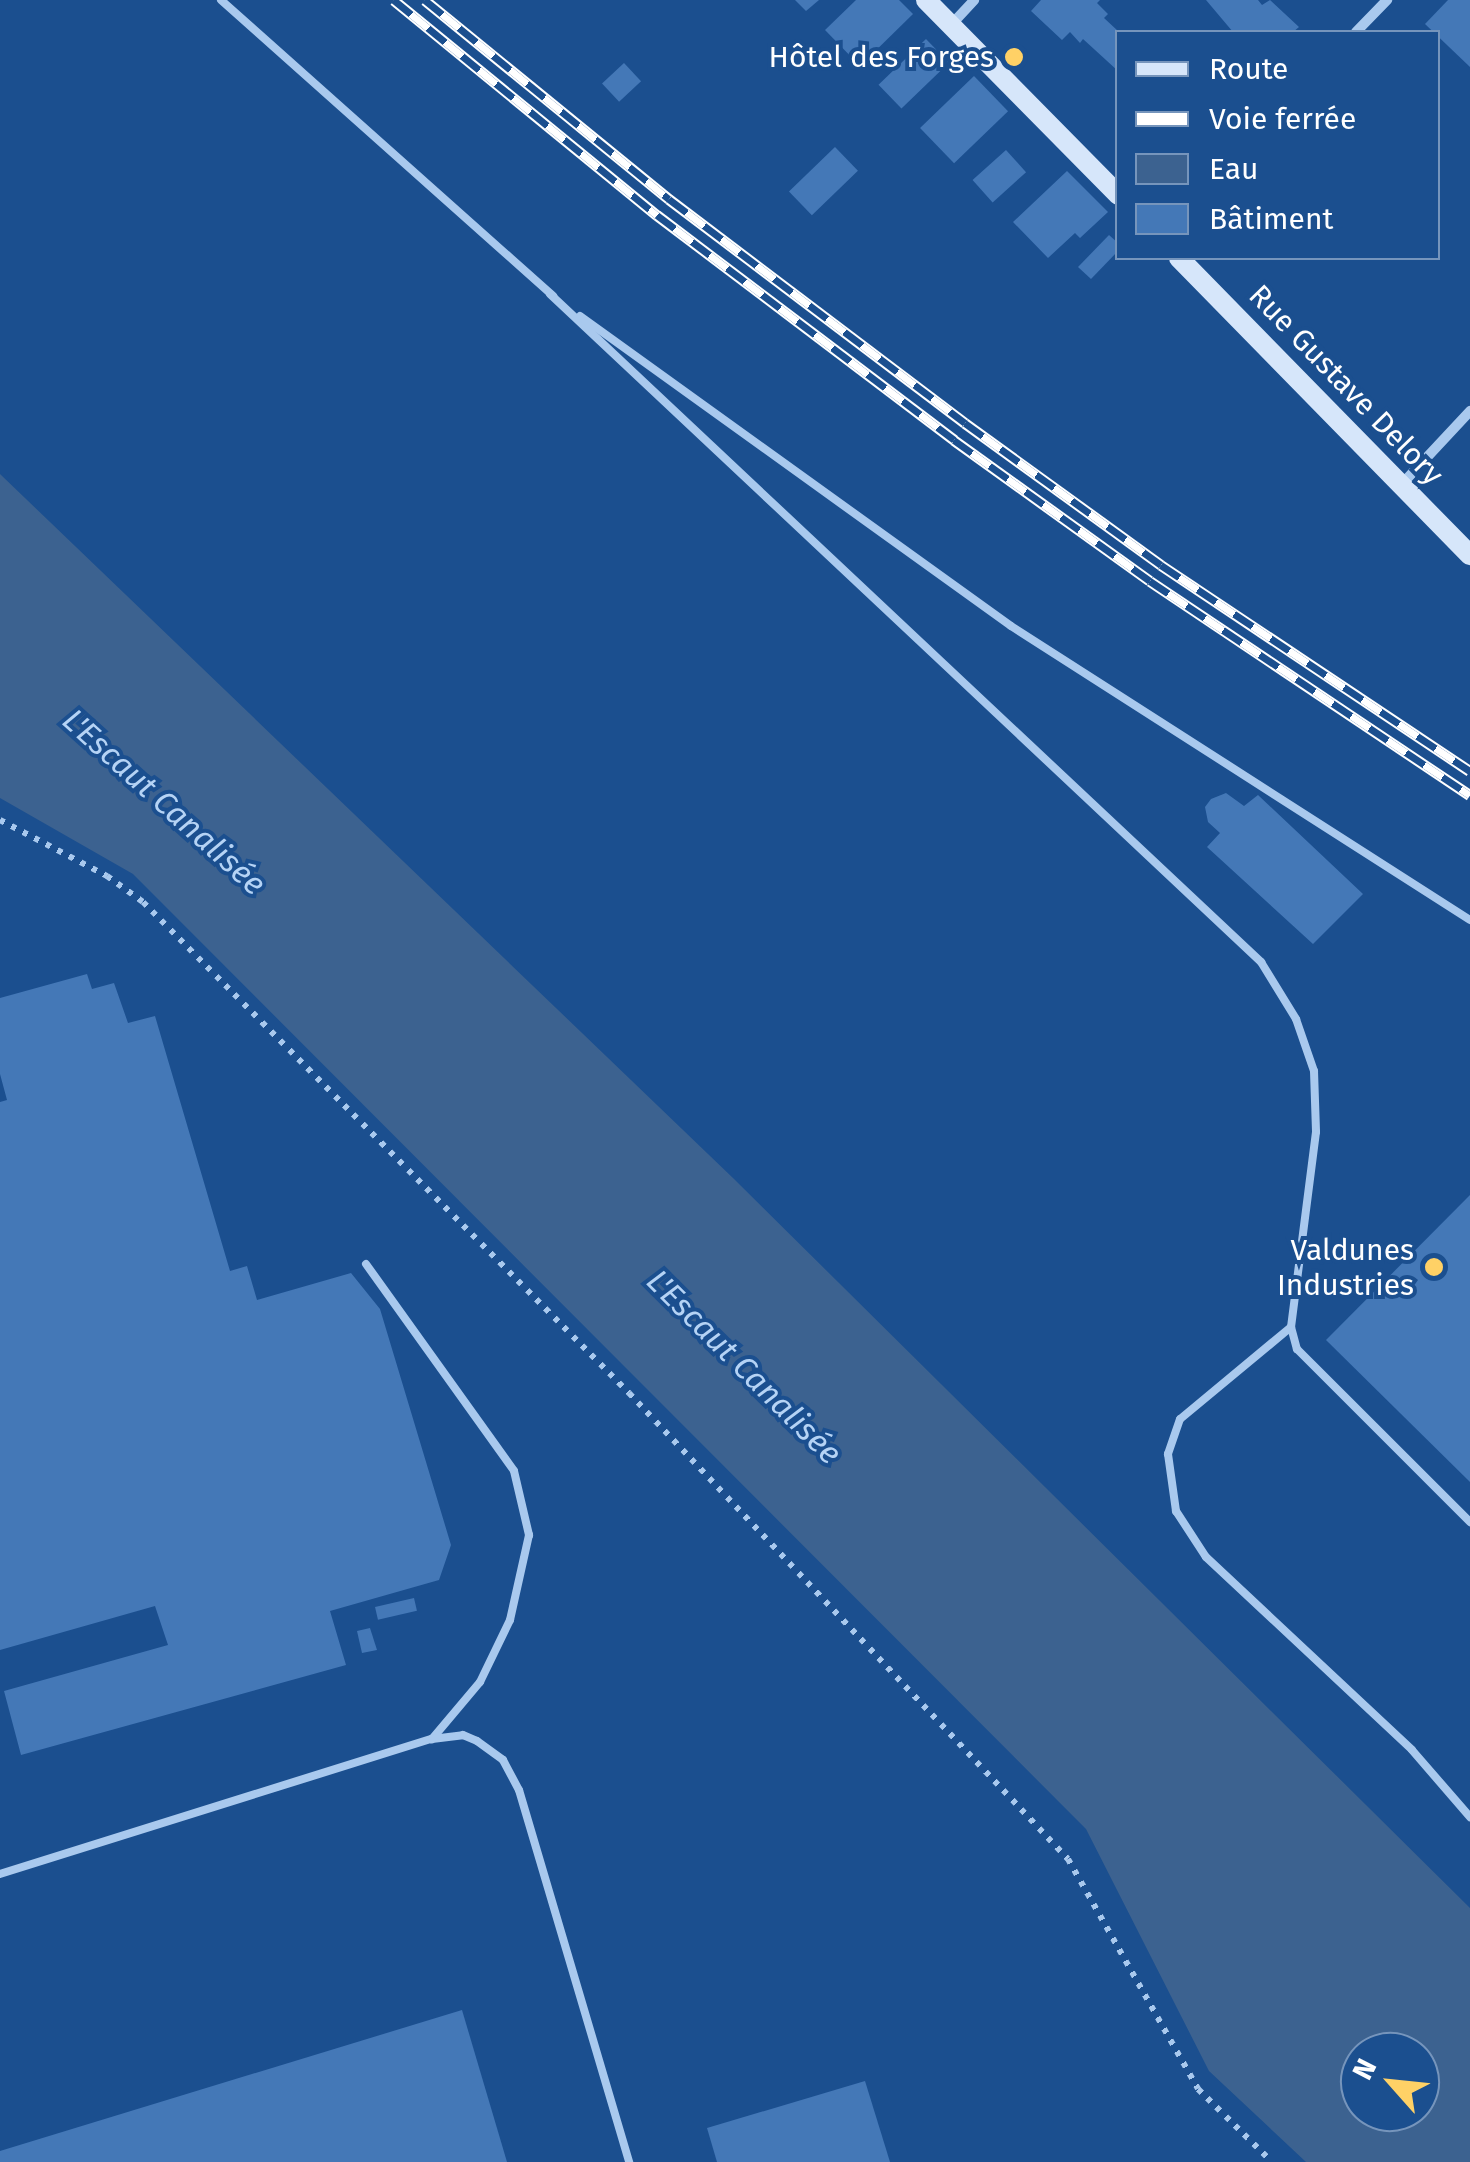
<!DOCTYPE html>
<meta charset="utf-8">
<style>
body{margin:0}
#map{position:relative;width:1470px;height:2162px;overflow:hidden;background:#1b4f8f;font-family:"Fira Sans",sans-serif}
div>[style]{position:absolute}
.water>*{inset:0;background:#3c6290}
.building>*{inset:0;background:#4478b7;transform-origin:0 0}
.path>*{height:6px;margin-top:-3px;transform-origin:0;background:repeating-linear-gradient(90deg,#a9c9ee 0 5px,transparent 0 13px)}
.lane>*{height:8px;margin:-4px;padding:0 4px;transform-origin:4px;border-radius:4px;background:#a9c9ee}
.street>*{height:10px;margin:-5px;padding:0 5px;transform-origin:5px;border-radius:5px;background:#a9c9ee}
.secondary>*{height:20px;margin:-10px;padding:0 10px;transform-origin:10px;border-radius:10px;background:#d6e6fa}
.rail>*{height:11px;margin-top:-5.5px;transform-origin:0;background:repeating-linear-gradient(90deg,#1b4f8f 0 22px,#fff 0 44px);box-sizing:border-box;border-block:2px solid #fff}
.dots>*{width:28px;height:28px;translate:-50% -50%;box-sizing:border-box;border:5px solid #1b4f8f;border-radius:50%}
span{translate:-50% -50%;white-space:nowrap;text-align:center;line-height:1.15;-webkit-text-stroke:8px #1b4f8f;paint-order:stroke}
.poi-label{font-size:30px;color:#fff}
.right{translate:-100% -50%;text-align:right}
.street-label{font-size:30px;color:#fff}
.water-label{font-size:32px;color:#b5d3f5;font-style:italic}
.legend{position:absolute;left:1115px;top:30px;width:325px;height:230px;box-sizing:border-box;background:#1b4f8f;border:2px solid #7695bc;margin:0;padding:12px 18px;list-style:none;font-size:30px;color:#fff}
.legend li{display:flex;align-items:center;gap:20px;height:50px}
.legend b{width:50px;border:2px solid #7695bc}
.north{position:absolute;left:1340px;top:2032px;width:100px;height:100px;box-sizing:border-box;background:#1b4f8f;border:2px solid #7695bc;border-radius:50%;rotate:297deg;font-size:28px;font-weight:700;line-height:40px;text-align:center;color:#fff}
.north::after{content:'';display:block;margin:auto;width:35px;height:45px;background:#ffd166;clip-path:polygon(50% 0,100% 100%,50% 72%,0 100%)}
</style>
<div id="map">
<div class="water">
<div style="clip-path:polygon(evenodd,0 474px,733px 1178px,1470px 1908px,1470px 2162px,1306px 2162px,1209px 2071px,1086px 1829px,133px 874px,0 798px,0 474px,1360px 2052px,1420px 2052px,1420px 2112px,1360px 2112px,1360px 2052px)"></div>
</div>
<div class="building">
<div style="clip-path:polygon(795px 0,819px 0,806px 11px)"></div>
<div style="clip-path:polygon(856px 0,899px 0,913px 14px,860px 66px,825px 30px)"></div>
<div style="clip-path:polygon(1041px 0,1100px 0,1097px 3px,1108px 14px,1104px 18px,1118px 31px,1118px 71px,1083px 39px,1080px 43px,1070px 32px,1062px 40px,1031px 11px)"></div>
<div style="clip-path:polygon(1206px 0,1258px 0,1262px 5px,1270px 0,1299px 27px,1293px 32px,1233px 32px)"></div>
<div style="clip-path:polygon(1448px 0,1470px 0,1470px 67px,1425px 24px)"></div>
<div style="left:926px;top:39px;width:33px;height:66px;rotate:46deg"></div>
<div style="left:624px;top:63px;width:25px;height:30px;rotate:47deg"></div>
<div style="left:974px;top:76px;width:49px;height:75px;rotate:46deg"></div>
<div style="left:835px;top:147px;width:33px;height:64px;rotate:46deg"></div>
<div style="left:1006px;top:150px;width:30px;height:45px;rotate:48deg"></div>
<div style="clip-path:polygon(1067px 171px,1108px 212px,1080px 238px,1075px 233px,1048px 258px,1013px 222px)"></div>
<div style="clip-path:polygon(1109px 235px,1118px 243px,1118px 251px,1091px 279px,1078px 267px)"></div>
<div style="clip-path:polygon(1226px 793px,1244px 806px,1258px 795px,1363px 894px,1313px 944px,1207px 847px,1220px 833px,1208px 822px,1205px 807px,1211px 799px)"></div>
<div style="clip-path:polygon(87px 974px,92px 989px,114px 983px,128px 1023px,155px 1016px,230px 1271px,247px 1266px,257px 1300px,351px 1273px,380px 1309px,451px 1545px,439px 1580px,330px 1611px,346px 1665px,21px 1755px,4px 1691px,168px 1645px,155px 1606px,0 1650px,0 1102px,7px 1100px,0 1074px,0 998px)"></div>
<div style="clip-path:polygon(1470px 1195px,1470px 1482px,1326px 1340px)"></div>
<div style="left:414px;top:1598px;width:13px;height:40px;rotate:77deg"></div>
<div style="clip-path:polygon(370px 1628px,377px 1650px,362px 1653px,357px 1631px)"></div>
<div style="clip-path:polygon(462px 2010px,507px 2162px,0 2162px,0 2151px)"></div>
<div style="clip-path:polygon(865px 2081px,890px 2162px,717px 2162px,707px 2128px)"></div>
</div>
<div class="path">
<div style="left:0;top:820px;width:121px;rotate:27.6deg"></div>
<div style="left:107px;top:876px;width:44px;rotate:35.8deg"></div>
<div style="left:143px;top:902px;width:691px;rotate:45.29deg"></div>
<div style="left:629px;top:1393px;width:640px;rotate:46.71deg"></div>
<div style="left:1068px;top:1859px;width:264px;rotate:60.5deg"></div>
<div style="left:1198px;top:2089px;width:104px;rotate:44.6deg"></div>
</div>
<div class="lane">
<div style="left:221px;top:0;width:445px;rotate:41.7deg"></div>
<div style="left:550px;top:294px;width:976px;rotate:43.21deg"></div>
<div style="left:1261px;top:962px;width:67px;rotate:58.4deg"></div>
<div style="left:1296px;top:1019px;width:55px;rotate:70.9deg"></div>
<div style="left:1314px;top:1071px;width:61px;rotate:88.1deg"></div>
<div style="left:1316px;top:1132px;width:197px;rotate:97.3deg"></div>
<div style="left:1291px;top:1327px;width:23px;rotate:75deg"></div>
<div style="left:1297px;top:1349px;width:245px;rotate:45deg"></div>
<div style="left:580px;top:316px;width:531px;rotate:35.73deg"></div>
<div style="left:1011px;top:626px;width:545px;rotate:32.64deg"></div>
<div style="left:366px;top:1264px;width:254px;rotate:54.4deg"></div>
<div style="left:514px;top:1471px;width:66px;rotate:76.8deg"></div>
<div style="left:529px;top:1535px;width:87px;rotate:102.6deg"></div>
<div style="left:510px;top:1620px;width:69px;rotate:115.8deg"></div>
<div style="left:480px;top:1682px;width:75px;rotate:130.1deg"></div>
<div style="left:1291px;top:1327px;width:144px;rotate:140.3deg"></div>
<div style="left:1180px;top:1419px;width:37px;rotate:109deg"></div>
<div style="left:1168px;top:1454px;width:58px;rotate:82deg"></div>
<div style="left:1176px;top:1511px;width:55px;rotate:56.9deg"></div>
<div style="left:1206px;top:1557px;width:282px;rotate:43.1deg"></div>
<div style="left:1412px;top:1750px;width:89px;rotate:49.1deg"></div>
<div style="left:0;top:1874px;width:453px;rotate:-17.4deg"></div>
<div style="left:432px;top:1739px;width:31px;rotate:-7deg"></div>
<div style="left:463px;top:1735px;width:15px;rotate:23deg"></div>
<div style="left:477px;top:1741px;width:32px;rotate:36deg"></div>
<div style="left:503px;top:1760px;width:34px;rotate:62deg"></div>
<div style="left:519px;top:1790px;width:388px;rotate:73.5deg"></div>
</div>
<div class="street">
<div style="left:951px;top:25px;width:34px;rotate:-47deg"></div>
<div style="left:1356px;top:32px;width:45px;rotate:-45.9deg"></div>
<div style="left:1402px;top:484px;width:100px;rotate:-47deg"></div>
</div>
<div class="secondary">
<div style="left:926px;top:0;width:274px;rotate:45.4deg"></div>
<div style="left:1179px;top:258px;width:416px;rotate:45.6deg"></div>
</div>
<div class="rail">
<div style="left:394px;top:0;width:340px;rotate:39.3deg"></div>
<div style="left:657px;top:215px;width:373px;rotate:37.1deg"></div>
<div style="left:954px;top:440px;width:241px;rotate:35.7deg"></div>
<div style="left:1150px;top:581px;width:385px;rotate:33.8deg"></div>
<div style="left:425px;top:0;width:315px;rotate:39.2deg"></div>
<div style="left:669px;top:199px;width:371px;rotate:37.1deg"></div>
<div style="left:965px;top:423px;width:242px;rotate:35.9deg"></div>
<div style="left:1161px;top:565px;width:371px;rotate:33.7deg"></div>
</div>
<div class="dots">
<div style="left:1014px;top:57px;background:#ffd166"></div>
<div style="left:1434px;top:1267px;background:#ffd166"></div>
</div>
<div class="poi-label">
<span class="right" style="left:994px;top:57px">Hôtel des Forges</span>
<span class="right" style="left:1414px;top:1267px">Valdunes<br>Industries</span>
</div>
<div class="street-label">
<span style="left:1346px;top:385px;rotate:46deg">Rue Gustave Delory</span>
</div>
<div class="water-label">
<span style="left:164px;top:802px;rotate:42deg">L'Escaut Canalisée</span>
<span style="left:744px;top:1367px;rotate:45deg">L'Escaut Canalisée</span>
</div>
<ul class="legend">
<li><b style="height:12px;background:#d6e6fa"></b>Route</li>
<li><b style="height:12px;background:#fff"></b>Voie ferrée</li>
<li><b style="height:28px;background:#3c6290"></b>Eau</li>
<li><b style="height:28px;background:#4478b7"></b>Bâtiment</li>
</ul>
<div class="north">N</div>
</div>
